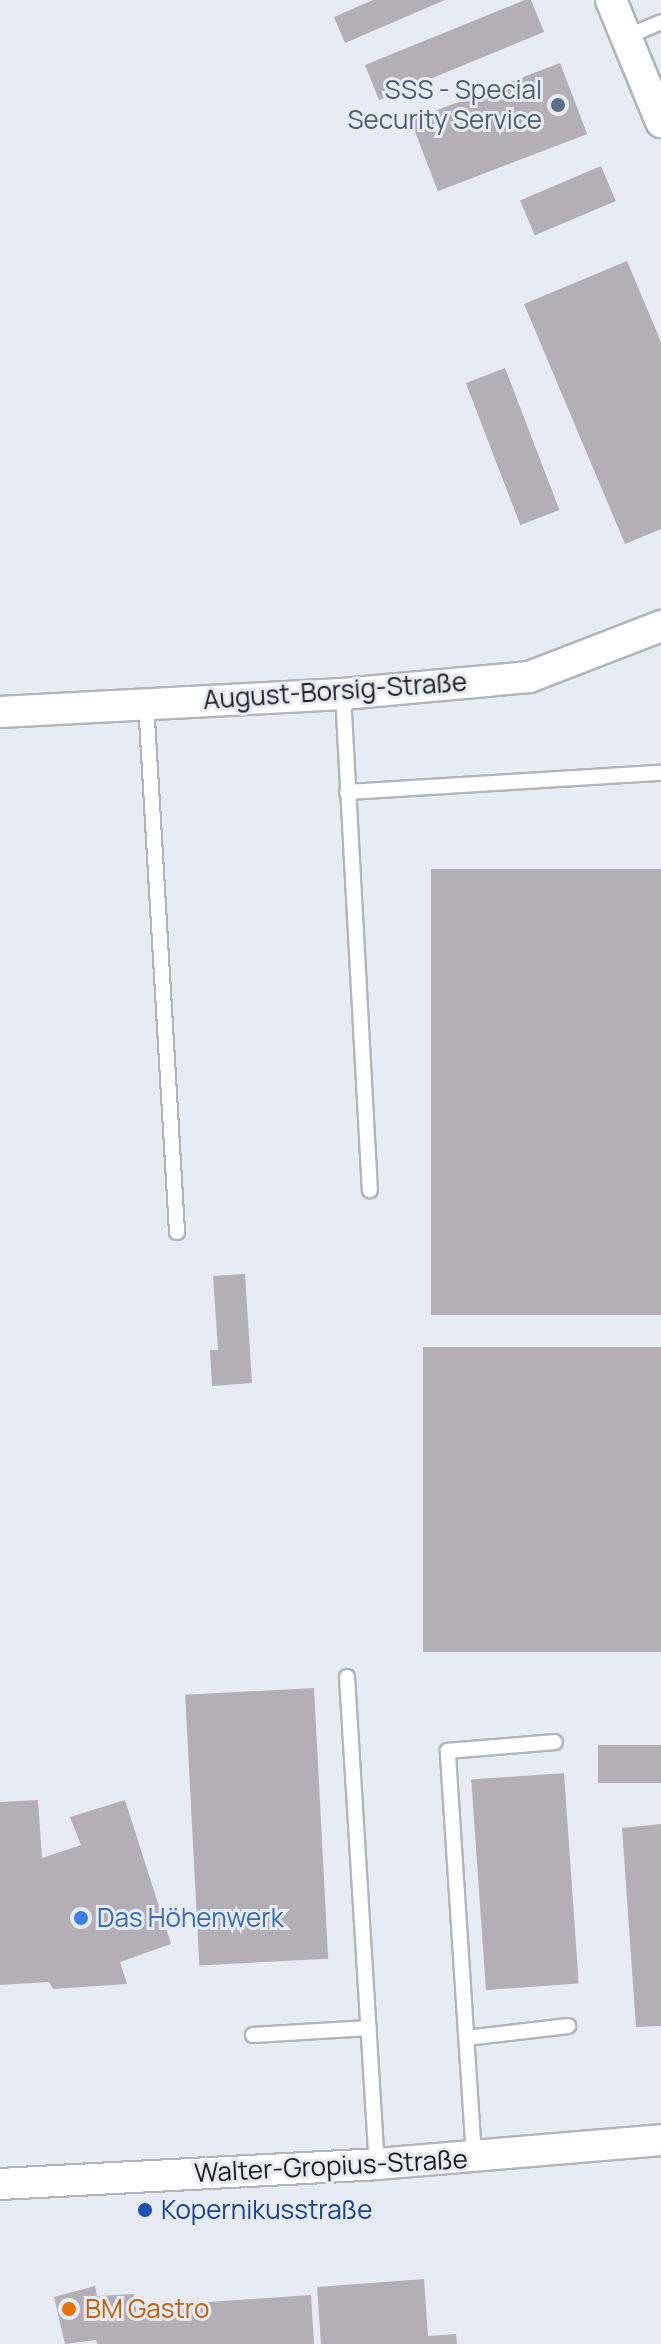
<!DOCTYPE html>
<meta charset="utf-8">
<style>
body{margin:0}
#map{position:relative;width:661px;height:2344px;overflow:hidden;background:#e7ebf3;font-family:Manrope,sans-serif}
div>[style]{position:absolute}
.building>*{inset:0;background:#b4afb7;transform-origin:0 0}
.roads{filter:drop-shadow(2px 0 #b1b4bc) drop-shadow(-2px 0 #b1b4bc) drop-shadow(0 2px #b1b4bc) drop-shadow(0 -2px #b1b4bc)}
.service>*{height:14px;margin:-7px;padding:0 7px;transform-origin:7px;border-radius:7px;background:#fff}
.minor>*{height:30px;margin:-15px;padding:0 15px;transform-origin:15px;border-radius:15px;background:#fff}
.dots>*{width:22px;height:22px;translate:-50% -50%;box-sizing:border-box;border:4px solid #e7ebf3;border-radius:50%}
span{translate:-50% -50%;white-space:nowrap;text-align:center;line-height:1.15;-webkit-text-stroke:6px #e7ebf3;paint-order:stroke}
.service-label{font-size:26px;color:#4e5e75}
.right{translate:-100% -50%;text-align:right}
.street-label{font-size:26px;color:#1b1c1f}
.shop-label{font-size:26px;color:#366cbe}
.left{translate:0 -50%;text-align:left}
.transit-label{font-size:26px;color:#164399}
.food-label{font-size:26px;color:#c56008}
</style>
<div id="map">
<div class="building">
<div style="clip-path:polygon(373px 0,445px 0,345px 43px,334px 17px)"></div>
<div style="clip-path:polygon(525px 0,531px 0,544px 32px,379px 100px,365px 65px)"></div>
<div style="left:560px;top:63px;width:76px;height:160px;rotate:69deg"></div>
<div style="left:601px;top:166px;width:38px;height:88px;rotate:67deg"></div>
<div style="clip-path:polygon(627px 261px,661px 342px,661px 529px,625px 544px,524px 304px)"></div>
<div style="left:505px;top:368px;width:152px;height:42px;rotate:69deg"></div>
<div style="left:661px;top:869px;width:446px;height:230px;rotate:90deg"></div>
<div style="clip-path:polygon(245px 1274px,252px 1383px,212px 1386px,210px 1350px,218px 1350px,213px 1276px)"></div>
<div style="left:661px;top:1347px;width:305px;height:238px;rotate:90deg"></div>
<div style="left:314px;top:1688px;width:271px;height:129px;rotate:87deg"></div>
<div style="left:661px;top:1745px;width:38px;height:63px;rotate:90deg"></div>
<div style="left:564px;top:1773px;width:211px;height:93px;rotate:86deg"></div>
<div style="clip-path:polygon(38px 1800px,42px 1858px,81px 1845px,70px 1817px,125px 1800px,171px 1944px,120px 1962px,127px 1984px,53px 1989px,49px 1982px,0 1985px,0 1802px)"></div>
<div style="clip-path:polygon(661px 1824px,661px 2026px,636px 2027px,622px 1828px)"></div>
<div style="clip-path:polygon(424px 2279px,428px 2336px,456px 2334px,457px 2344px,321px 2344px,317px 2287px)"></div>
<div style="clip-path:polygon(95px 2286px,97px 2296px,134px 2294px,135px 2307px,311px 2295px,314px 2344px,97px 2344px,96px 2340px,65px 2344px,54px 2297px)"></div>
</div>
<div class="roads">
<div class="service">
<div style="left:626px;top:37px;width:38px;rotate:-23deg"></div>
<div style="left:343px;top:694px;width:497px;rotate:86.9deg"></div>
<div style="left:146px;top:702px;width:531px;rotate:86.65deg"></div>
<div style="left:347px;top:792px;width:315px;rotate:-3.5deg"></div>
<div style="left:347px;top:1677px;width:488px;rotate:86.5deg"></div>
<div style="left:253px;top:2035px;width:116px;rotate:-3.5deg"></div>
<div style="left:466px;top:2038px;width:103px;rotate:-6.7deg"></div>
<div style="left:474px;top:2157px;width:407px;rotate:-93.7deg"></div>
<div style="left:448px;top:1751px;width:107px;rotate:-4.8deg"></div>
</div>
<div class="minor">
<div style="left:611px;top:0;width:132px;rotate:67.7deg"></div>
<div style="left:0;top:712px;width:343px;rotate:-3deg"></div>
<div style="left:343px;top:694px;width:187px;rotate:-5.2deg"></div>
<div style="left:529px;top:677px;width:142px;rotate:-21.1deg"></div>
<div style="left:0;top:2184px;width:378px;rotate:-3deg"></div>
<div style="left:377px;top:2164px;width:285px;rotate:-4.8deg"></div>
</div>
</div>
<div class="dots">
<div style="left:558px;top:105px;background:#5c6f8a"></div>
<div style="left:81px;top:1918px;background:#3f7fe0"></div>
<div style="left:145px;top:2210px;background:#1a4fb4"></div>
<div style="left:69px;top:2309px;background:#e8710a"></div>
</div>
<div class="service-label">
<span class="right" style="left:542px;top:105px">SSS - Special<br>Security Service</span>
</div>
<div class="street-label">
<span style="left:335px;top:691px;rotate:-4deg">August-Borsig-Straße</span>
<span style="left:331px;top:2166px;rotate:-3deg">Walter-Gropius-Straße</span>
</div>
<div class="shop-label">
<span class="left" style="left:97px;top:1918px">Das Höhenwerk</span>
</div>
<div class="transit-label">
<span class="left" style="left:161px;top:2210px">Kopernikusstraße</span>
</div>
<div class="food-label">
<span class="left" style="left:85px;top:2309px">BM Gastro</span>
</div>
</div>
